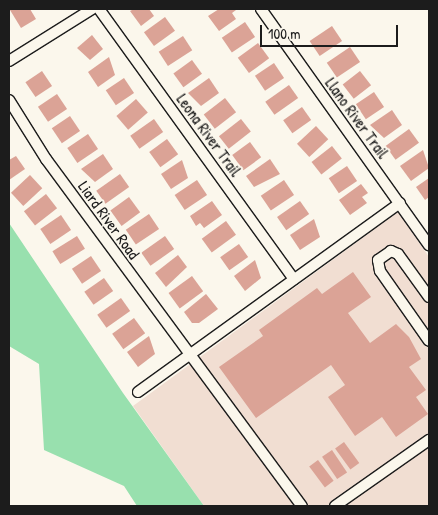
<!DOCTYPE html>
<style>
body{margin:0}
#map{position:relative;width:438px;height:515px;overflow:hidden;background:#fbf7ec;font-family:"Patrick Hand",sans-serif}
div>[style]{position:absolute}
.built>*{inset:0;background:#f1ded2}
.green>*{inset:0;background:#98e0ae}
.building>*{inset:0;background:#dba396;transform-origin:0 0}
.roads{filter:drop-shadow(1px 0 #1c1c1c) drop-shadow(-1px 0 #1c1c1c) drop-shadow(0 1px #1c1c1c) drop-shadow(0 -1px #1c1c1c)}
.minor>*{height:10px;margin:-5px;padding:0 5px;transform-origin:5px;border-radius:5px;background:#fbf7ec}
span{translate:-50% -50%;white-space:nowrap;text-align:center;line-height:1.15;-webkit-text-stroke:4px #fbf7ec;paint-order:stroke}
.street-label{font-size:16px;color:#1c1c1c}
.frame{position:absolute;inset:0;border:10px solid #1c1c1c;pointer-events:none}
.scale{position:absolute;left:260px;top:25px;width:138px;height:22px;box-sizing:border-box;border:2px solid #1c1c1c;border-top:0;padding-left:6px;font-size:15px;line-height:18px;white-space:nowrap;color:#1c1c1c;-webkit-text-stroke:4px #fbf7ec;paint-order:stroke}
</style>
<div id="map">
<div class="built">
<div style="clip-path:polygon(398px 212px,429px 257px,429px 506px,204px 506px,133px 406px)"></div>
</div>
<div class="green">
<div style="clip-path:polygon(9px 223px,123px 393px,204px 506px,137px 506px,124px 486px,44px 450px,39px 364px,9px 346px)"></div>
</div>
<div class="building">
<div style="clip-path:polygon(30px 9px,36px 19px,21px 28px,10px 10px)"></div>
<div style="clip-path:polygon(134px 9px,149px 9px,154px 16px,141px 26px,130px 11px)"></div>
<div style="clip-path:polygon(219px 9px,236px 10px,232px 13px,236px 19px,219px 31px,208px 16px)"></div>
<div style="left:165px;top:17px;width:17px;height:26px;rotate:54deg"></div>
<div style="left:245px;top:22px;width:18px;height:28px;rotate:56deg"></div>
<div style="left:332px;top:26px;width:18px;height:27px;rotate:56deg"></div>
<div style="clip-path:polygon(92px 35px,103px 49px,90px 60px,77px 48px)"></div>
<div style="left:183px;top:36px;width:17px;height:29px;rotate:57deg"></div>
<div style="left:258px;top:43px;width:19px;height:25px;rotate:54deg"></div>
<div style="left:350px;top:47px;width:18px;height:28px;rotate:56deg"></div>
<div style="clip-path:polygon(109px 57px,115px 75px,98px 87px,88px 72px)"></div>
<div style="left:192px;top:60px;width:17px;height:23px;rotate:54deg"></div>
<div style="left:274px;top:63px;width:18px;height:23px;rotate:56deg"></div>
<div style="left:42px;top:71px;width:18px;height:20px;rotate:56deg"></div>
<div style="left:360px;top:71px;width:18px;height:22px;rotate:52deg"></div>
<div style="left:124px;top:78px;width:18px;height:22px;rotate:56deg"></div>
<div style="clip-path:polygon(209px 78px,219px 93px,201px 106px,188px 93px)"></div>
<div style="left:289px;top:85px;width:16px;height:29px;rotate:55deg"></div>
<div style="left:374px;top:92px;width:18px;height:22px;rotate:56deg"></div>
<div style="left:57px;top:94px;width:18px;height:23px;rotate:56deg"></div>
<div style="left:225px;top:98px;width:18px;height:27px;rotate:52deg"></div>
<div style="left:136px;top:99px;width:18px;height:26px;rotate:49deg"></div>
<div style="left:302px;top:107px;width:16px;height:23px;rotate:55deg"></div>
<div style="clip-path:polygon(392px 110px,402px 125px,384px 138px,370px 125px)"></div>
<div style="left:70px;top:116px;width:18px;height:22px;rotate:56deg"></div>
<div style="left:154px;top:119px;width:16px;height:29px;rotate:55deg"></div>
<div style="left:241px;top:119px;width:16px;height:28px;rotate:52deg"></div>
<div style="left:316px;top:126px;width:18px;height:26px;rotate:47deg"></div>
<div style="left:409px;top:129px;width:17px;height:29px;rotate:54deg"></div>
<div style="left:88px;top:134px;width:18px;height:25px;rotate:56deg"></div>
<div style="left:167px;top:139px;width:19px;height:22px;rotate:54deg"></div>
<div style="left:250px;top:142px;width:19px;height:22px;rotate:54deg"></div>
<div style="left:332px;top:146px;width:16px;height:26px;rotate:52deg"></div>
<div style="clip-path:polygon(423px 150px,429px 168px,411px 181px,400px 166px)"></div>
<div style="clip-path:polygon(103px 154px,113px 169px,95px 182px,81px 169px)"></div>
<div style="clip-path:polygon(16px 156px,25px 169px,9px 180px,9px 160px)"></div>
<div style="clip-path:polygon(270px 159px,280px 174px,254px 187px,246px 176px)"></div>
<div style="clip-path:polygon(182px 160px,188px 178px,171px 189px,161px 174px)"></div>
<div style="left:347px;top:166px;width:18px;height:22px;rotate:56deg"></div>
<div style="left:120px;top:174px;width:16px;height:29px;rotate:55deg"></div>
<div style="left:30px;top:175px;width:18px;height:26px;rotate:47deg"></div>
<div style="clip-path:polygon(429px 178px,429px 197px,425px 200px,416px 187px)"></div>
<div style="left:197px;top:180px;width:18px;height:27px;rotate:56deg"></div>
<div style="left:284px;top:180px;width:18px;height:28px;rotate:56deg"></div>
<div style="clip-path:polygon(361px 184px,368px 193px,362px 197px,367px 203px,350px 215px,339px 200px)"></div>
<div style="left:46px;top:194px;width:18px;height:28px;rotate:52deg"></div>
<div style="left:129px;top:197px;width:19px;height:23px;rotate:54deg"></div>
<div style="clip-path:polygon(212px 201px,222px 215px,204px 228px,200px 223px,196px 226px,190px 216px)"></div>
<div style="left:300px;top:201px;width:16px;height:28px;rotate:55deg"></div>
<div style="left:149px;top:214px;width:18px;height:28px;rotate:56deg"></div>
<div style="left:61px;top:215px;width:18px;height:25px;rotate:56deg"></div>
<div style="clip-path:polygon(314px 219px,320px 237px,300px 250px,290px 235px)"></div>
<div style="left:226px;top:221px;width:17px;height:30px;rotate:54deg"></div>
<div style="left:77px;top:236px;width:15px;height:29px;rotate:58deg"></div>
<div style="left:165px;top:236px;width:16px;height:29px;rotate:55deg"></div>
<div style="left:239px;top:244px;width:16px;height:23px;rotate:55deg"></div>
<div style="clip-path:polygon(178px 255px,187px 267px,166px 287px,155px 273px)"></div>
<div style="left:91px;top:256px;width:18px;height:23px;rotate:56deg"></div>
<div style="clip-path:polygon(255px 260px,261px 278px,245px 291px,234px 276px)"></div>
<div style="clip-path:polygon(353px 272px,371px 297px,348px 313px,370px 343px,396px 324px,409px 337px,421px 359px,409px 367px,426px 390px,416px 397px,428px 414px,396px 437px,382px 417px,355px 436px,328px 397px,345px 385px,331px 365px,256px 418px,219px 367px,263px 336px,259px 330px,317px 288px,322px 294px)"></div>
<div style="left:192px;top:276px;width:19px;height:29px;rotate:54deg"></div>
<div style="left:104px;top:278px;width:16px;height:24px;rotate:55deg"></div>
<div style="clip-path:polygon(206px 294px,218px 309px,199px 323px,192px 323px,184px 312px)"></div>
<div style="left:121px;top:298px;width:16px;height:29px;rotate:55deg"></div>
<div style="left:134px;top:318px;width:19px;height:27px;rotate:54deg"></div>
<div style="clip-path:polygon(149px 336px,155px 354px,138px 367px,127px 352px)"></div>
<div style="left:344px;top:442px;width:26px;height:11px;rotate:54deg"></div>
<div style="left:332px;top:450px;width:27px;height:12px;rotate:56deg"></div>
<div style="left:318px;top:460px;width:26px;height:11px;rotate:53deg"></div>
</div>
<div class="roads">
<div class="minor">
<div style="left:99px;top:9px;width:333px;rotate:54.2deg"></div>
<div style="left:261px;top:9px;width:290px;rotate:54.6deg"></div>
<div style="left:9px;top:61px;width:98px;rotate:-32.1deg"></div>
<div style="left:9px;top:100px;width:70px;rotate:57.9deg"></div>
<div style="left:46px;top:159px;width:431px;rotate:53.6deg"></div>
<div style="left:429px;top:297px;width:53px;rotate:-125.8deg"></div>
<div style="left:398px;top:254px;width:8px;rotate:-157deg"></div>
<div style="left:391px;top:251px;width:16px;rotate:145deg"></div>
<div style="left:378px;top:260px;width:11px;rotate:80deg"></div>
<div style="left:380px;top:271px;width:85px;rotate:55deg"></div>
<div style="left:138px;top:392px;width:323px;rotate:-35.8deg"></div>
<div style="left:335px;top:506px;width:115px;rotate:-35.1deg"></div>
</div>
</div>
<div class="street-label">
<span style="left:357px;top:118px;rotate:54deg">Llano River Trail</span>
<span style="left:209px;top:135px;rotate:54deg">Leona River Trail</span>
<span style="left:109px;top:220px;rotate:54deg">Liard River Road</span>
</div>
<div class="frame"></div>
<div class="scale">100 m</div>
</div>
